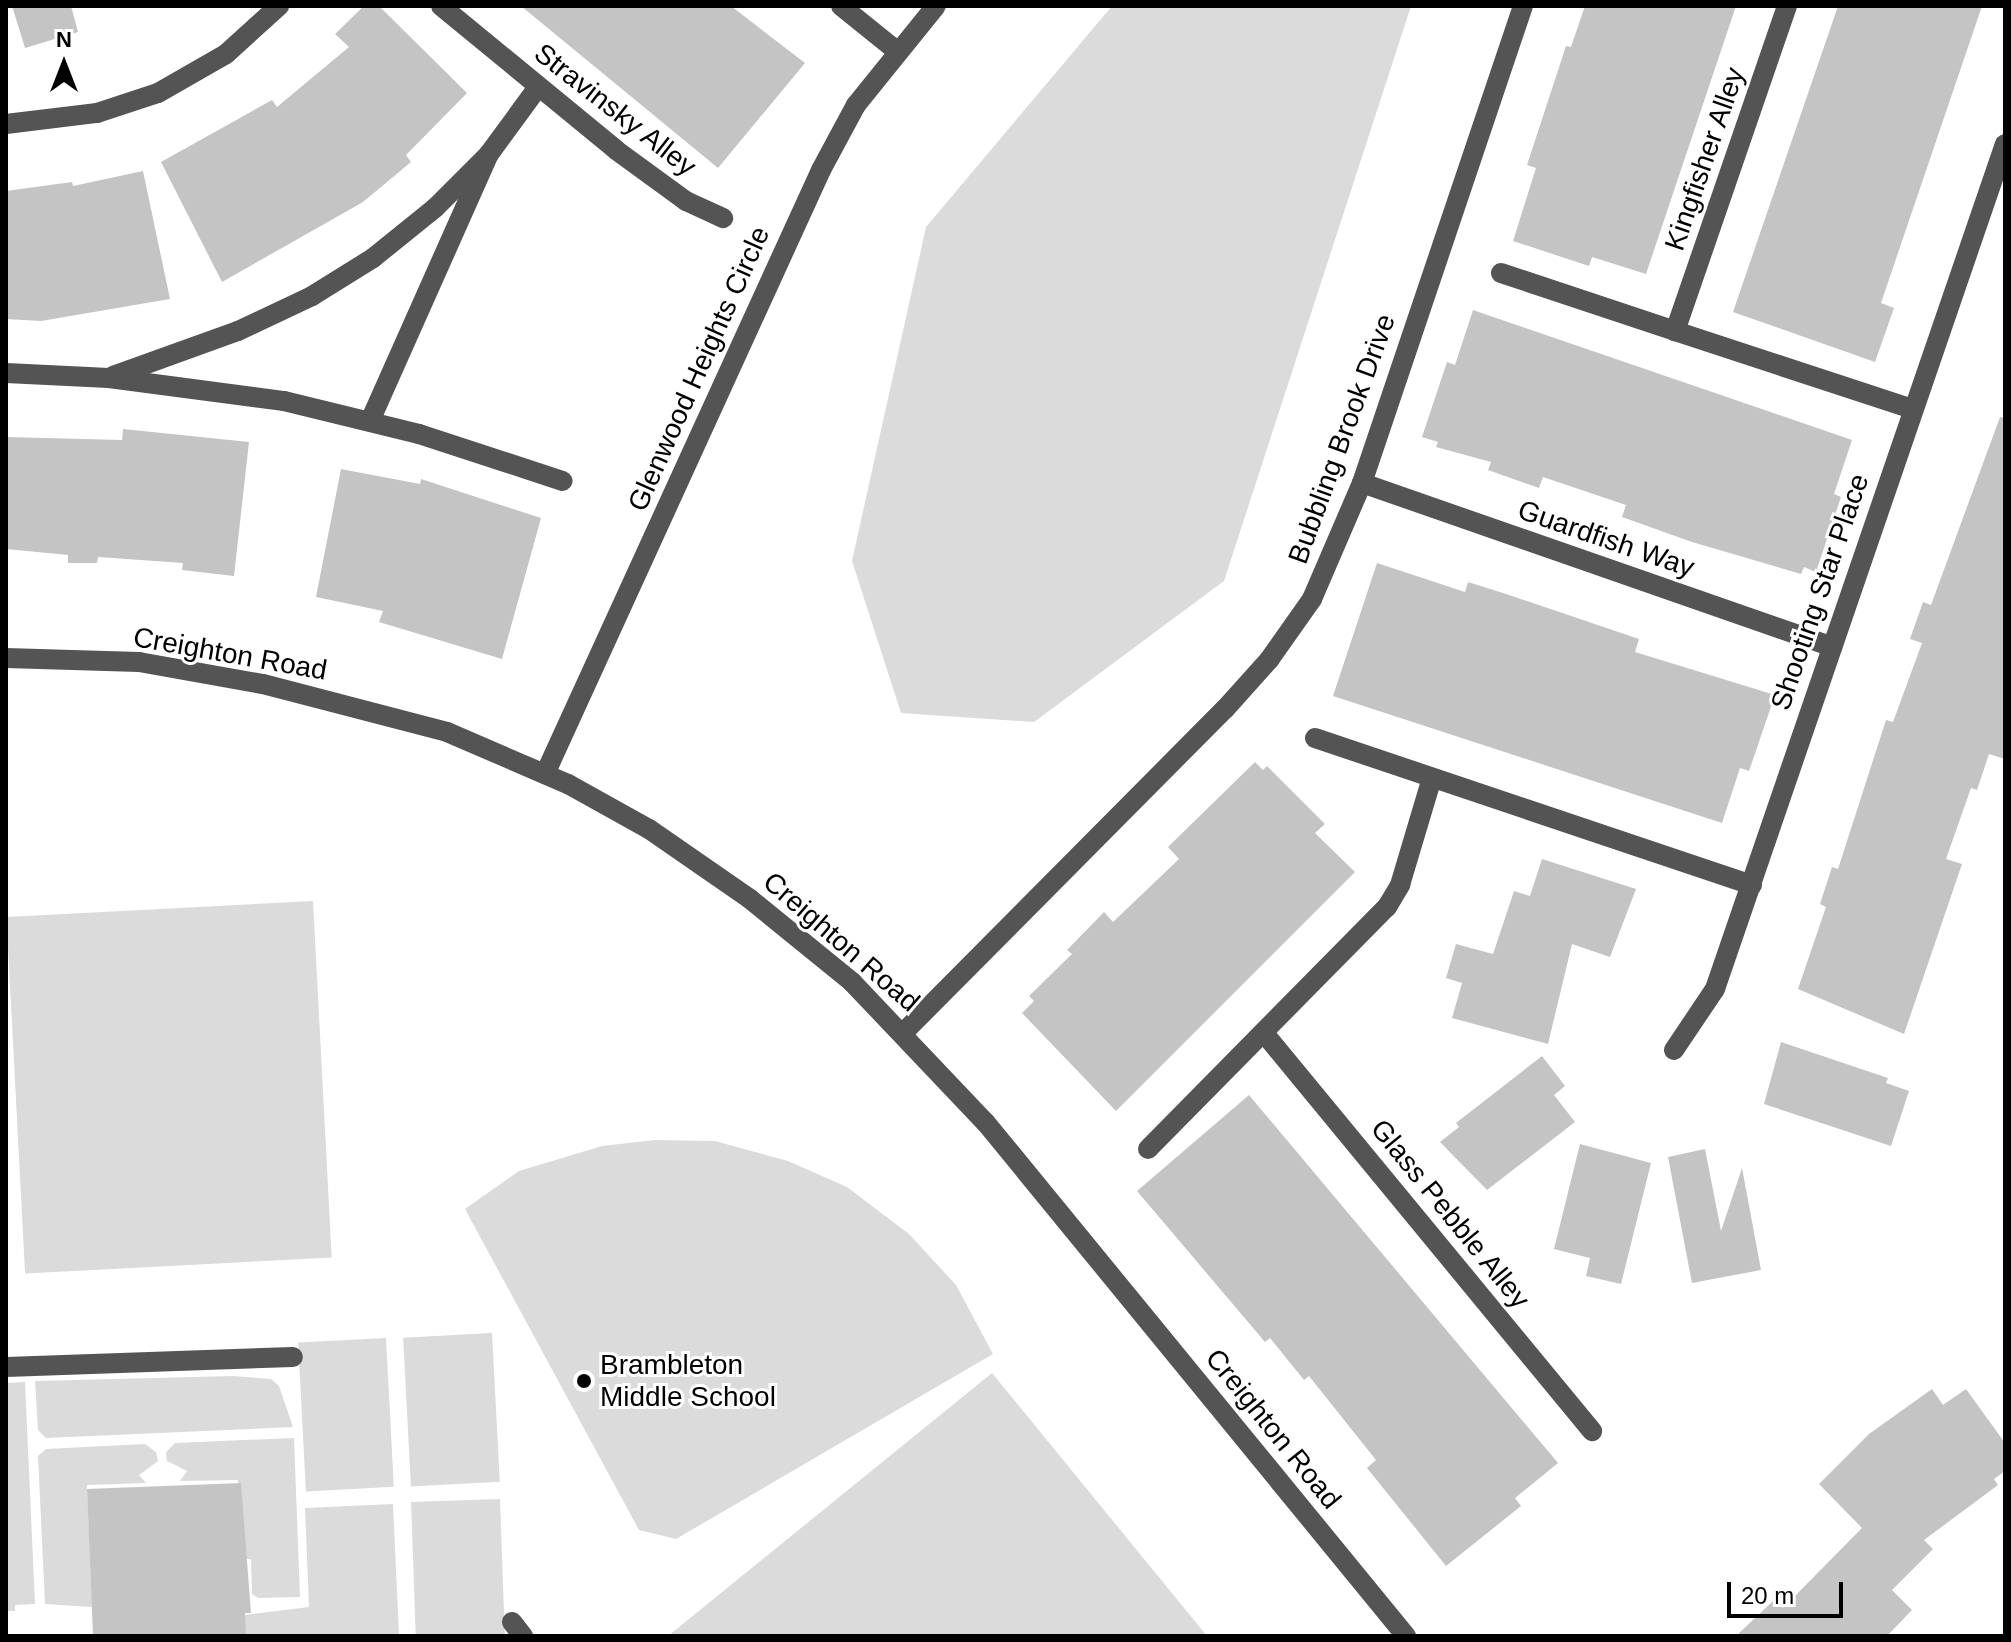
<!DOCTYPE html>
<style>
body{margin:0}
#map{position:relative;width:2011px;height:1642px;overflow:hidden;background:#fff;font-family:Helvetica,sans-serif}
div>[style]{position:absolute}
.green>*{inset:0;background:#dbdbdb;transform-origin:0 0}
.building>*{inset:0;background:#c4c4c4}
.minor>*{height:20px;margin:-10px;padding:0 10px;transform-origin:10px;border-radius:10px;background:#545454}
.dots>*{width:22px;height:22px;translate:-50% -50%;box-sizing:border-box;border:4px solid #fff;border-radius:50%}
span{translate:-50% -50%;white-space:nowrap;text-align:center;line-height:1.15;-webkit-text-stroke:6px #fff;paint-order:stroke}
.street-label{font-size:28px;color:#000}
.poi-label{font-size:28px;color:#000}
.left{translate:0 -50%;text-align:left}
.frame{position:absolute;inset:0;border:8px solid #000;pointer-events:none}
.north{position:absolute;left:24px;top:24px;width:80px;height:80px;-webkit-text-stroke:6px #fff;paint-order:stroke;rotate:0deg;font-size:22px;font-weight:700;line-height:32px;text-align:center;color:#000}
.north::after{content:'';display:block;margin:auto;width:28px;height:36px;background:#000;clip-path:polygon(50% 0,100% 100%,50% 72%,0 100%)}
.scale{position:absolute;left:1727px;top:1582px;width:116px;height:36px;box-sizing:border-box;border:4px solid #000;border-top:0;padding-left:10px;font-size:24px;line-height:28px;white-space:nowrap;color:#000;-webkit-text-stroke:6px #fff;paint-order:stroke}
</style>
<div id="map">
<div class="green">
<div style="clip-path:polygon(1112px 6px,1411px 6px,1224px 581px,1034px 722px,901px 713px,852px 561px,926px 227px)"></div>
<div style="left:313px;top:901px;width:357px;height:307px;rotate:87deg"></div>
<div style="clip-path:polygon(655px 1140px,715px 1141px,788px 1161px,847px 1187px,909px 1234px,956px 1285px,993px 1354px,676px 1539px,639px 1530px,465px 1209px,519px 1171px,602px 1146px)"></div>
<div style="left:492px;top:1333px;width:149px;height:89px;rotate:87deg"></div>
<div style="left:386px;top:1338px;width:149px;height:88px;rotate:87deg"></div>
<div style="clip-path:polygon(992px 1373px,1207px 1636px,668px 1636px)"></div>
<div style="clip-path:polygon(233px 1376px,271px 1379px,279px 1386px,293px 1427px,46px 1438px,38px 1430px,35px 1381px)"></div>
<div style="clip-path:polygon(25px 1382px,35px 1604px,15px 1605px,15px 1611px,6px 1611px,6px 1383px)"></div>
<div style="clip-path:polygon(294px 1438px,300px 1597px,258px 1598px,252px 1594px,251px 1559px,242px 1559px,238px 1480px,180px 1481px,187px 1471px,167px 1461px,166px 1452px,175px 1443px)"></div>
<div style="clip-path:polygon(145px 1444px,156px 1452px,158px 1461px,139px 1475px,146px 1483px,87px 1485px,92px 1607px,45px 1604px,38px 1456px,46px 1449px)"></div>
<div style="left:500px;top:1499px;width:137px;height:89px;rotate:88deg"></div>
<div style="clip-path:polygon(393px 1504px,399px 1636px,245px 1636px,244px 1615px,309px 1607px,305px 1508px)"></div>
</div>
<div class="building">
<div style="clip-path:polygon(12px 6px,71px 6px,78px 32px,25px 48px)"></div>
<div style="clip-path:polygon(364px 6px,379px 6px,467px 93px,406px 155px,411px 162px,363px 202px,222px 282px,161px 162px,272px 100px,277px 107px,349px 47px,335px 34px)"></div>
<div style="clip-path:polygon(521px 6px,731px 6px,805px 63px,718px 168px)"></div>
<div style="clip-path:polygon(1585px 6px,1736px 6px,1646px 274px,1592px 257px,1589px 266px,1513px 241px,1536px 168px,1527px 165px,1566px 46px,1571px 47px)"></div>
<div style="clip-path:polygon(1838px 6px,1982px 6px,1881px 303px,1894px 308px,1875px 362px,1733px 312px)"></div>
<div style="clip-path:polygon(143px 171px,170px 299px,41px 321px,6px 319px,6px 191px,72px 182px,73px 186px)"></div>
<div style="clip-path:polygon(1473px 310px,1852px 440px,1834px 494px,1841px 497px,1816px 572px,1804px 567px,1801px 574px,1692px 542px,1622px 517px,1626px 505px,1543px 477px,1539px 488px,1488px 470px,1491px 462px,1436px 447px,1438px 442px,1422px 437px,1447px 362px,1455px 365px)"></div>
<div style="clip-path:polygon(2000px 417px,2005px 418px,2005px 759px,1989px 754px,1977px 790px,1971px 788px,1946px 859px,1962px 864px,1904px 1034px,1798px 989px,1826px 907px,1820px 904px,1832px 867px,1838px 869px,1886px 720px,1893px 722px,1922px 643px,1910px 639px,1923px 602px,1931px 605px)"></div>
<div style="clip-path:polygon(123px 429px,249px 442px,234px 576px,182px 570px,183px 563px,98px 557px,97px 563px,68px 563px,68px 555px,6px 549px,6px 437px,122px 440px)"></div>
<div style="clip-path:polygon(341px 469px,420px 484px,421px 479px,541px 518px,502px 659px,379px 622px,383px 611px,316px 597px)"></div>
<div style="clip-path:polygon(1377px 563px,1465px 592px,1468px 582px,1503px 593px,1639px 639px,1635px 652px,1775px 695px,1749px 771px,1740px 768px,1722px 823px,1333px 696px)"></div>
<div style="clip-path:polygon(1255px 762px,1263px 770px,1267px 766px,1325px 824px,1315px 833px,1355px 872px,1116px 1111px,1022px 1013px,1034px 1001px,1029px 996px,1072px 954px,1067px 950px,1104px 912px,1113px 922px,1179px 859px,1168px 847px)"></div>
<div style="clip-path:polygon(1542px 859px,1636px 889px,1610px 957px,1572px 944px,1548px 1044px,1452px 1018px,1462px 983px,1446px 978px,1456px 944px,1493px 954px,1514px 891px,1530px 896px)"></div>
<div style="clip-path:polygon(1781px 1042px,1888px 1078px,1886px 1083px,1909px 1091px,1891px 1146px,1764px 1104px)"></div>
<div style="clip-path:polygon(1542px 1056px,1565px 1086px,1554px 1095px,1575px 1122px,1487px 1190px,1440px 1142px,1459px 1127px,1456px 1123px)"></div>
<div style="clip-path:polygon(1249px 1095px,1558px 1463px,1515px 1498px,1521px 1506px,1446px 1566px,1367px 1468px,1376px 1460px,1309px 1376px,1304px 1380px,1270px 1338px,1265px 1342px,1137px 1191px)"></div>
<div style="clip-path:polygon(1580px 1144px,1651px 1163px,1621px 1284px,1586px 1276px,1590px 1258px,1554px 1249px)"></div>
<div style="clip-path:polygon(1705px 1149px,1721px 1231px,1742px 1168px,1761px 1270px,1692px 1283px,1668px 1157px)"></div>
<div style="clip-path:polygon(1932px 1389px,1943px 1405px,1966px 1389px,2005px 1443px,2005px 1471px,1994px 1479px,1998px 1485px,1924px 1540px,1933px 1549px,1892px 1590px,1912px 1610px,1887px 1636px,1736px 1636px,1775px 1599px,1783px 1608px,1862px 1528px,1819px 1484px,1869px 1434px)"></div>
<div style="clip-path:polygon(241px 1483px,251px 1613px,245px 1613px,246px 1636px,93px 1636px,87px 1489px)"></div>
</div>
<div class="minor">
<div style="left:441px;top:6px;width:227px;rotate:39.4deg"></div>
<div style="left:616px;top:150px;width:87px;rotate:36.1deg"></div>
<div style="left:686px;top:201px;width:41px;rotate:24.7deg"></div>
<div style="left:841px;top:6px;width:73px;rotate:38.9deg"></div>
<div style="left:1787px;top:6px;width:344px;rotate:109deg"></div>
<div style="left:1675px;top:331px;width:250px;rotate:18.2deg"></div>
<div style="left:6px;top:124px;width:92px;rotate:-6.9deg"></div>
<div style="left:97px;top:113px;width:64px;rotate:-18.2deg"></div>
<div style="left:158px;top:93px;width:78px;rotate:-29.8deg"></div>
<div style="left:226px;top:54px;width:72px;rotate:-42.2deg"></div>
<div style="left:1501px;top:273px;width:183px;rotate:18.4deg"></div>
<div style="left:6px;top:373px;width:103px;rotate:2.8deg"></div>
<div style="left:109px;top:378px;width:177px;rotate:7.5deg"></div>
<div style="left:284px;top:401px;width:139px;rotate:13.7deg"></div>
<div style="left:419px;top:434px;width:151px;rotate:18.1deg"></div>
<div style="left:113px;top:376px;width:133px;rotate:-19.8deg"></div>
<div style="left:238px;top:331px;width:82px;rotate:-25.3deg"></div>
<div style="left:312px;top:296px;width:72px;rotate:-31.9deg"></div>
<div style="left:373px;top:258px;width:80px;rotate:-38.9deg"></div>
<div style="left:435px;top:208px;width:76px;rotate:-45deg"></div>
<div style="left:370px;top:421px;width:292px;rotate:-66deg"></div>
<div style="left:489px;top:154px;width:83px;rotate:-53.8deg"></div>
<div style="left:1362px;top:483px;width:498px;rotate:19.2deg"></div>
<div style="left:6px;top:658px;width:133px;rotate:1.7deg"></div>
<div style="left:139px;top:662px;width:126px;rotate:10.1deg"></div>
<div style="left:263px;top:684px;width:190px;rotate:14.6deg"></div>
<div style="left:447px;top:732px;width:132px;rotate:23.3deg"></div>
<div style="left:568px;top:784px;width:93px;rotate:29.1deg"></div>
<div style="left:649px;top:829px;width:123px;rotate:34.7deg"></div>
<div style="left:750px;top:899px;width:132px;rotate:39.1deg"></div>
<div style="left:852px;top:982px;width:195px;rotate:46.5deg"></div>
<div style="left:986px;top:1123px;width:663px;rotate:50.69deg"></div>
<div style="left:1315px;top:738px;width:461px;rotate:18.6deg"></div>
<div style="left:545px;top:774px;width:664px;rotate:-65.44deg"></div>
<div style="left:821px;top:170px;width:74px;rotate:-61.7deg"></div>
<div style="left:856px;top:105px;width:127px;rotate:-51.1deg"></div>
<div style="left:904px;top:1032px;width:455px;rotate:-45.2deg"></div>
<div style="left:1225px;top:709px;width:66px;rotate:-48.1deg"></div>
<div style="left:1269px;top:660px;width:75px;rotate:-54.8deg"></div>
<div style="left:1312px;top:599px;width:126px;rotate:-66.7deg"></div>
<div style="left:1362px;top:483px;width:503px;rotate:-71.35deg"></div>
<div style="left:1264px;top:1033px;width:516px;rotate:50.51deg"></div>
<div style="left:1674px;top:1050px;width:73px;rotate:-56.1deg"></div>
<div style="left:1715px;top:989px;width:893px;rotate:-71.06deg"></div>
<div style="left:1148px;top:1149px;width:340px;rotate:-45.4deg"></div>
<div style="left:1387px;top:907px;width:26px;rotate:-59deg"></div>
<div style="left:1400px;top:885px;width:109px;rotate:-73.4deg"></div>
<div style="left:6px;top:1367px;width:287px;rotate:-2deg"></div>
<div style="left:512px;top:1622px;width:18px;rotate:52deg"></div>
</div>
<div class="dots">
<div style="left:584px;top:1381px;background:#000"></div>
</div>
<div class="street-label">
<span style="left:615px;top:110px;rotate:38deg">Stravinsky Alley</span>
<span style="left:1705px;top:159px;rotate:-71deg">Kingfisher Alley</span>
<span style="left:699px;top:369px;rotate:-66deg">Glenwood Heights Circle</span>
<span style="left:1342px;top:439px;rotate:-70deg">Bubbling Brook Drive</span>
<span style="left:1606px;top:539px;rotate:19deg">Guardfish Way</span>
<span style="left:1820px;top:592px;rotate:-71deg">Shooting Star Place</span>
<span style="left:230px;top:654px;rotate:10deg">Creighton Road</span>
<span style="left:841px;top:942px;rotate:41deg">Creighton Road</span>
<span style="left:1450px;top:1214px;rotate:51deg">Glass Pebble Alley</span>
<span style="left:1273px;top:1429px;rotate:51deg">Creighton Road</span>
</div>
<div class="poi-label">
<span class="left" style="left:600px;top:1381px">Brambleton<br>Middle School</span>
</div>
<div class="frame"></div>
<div class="north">N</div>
<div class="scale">20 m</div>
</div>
